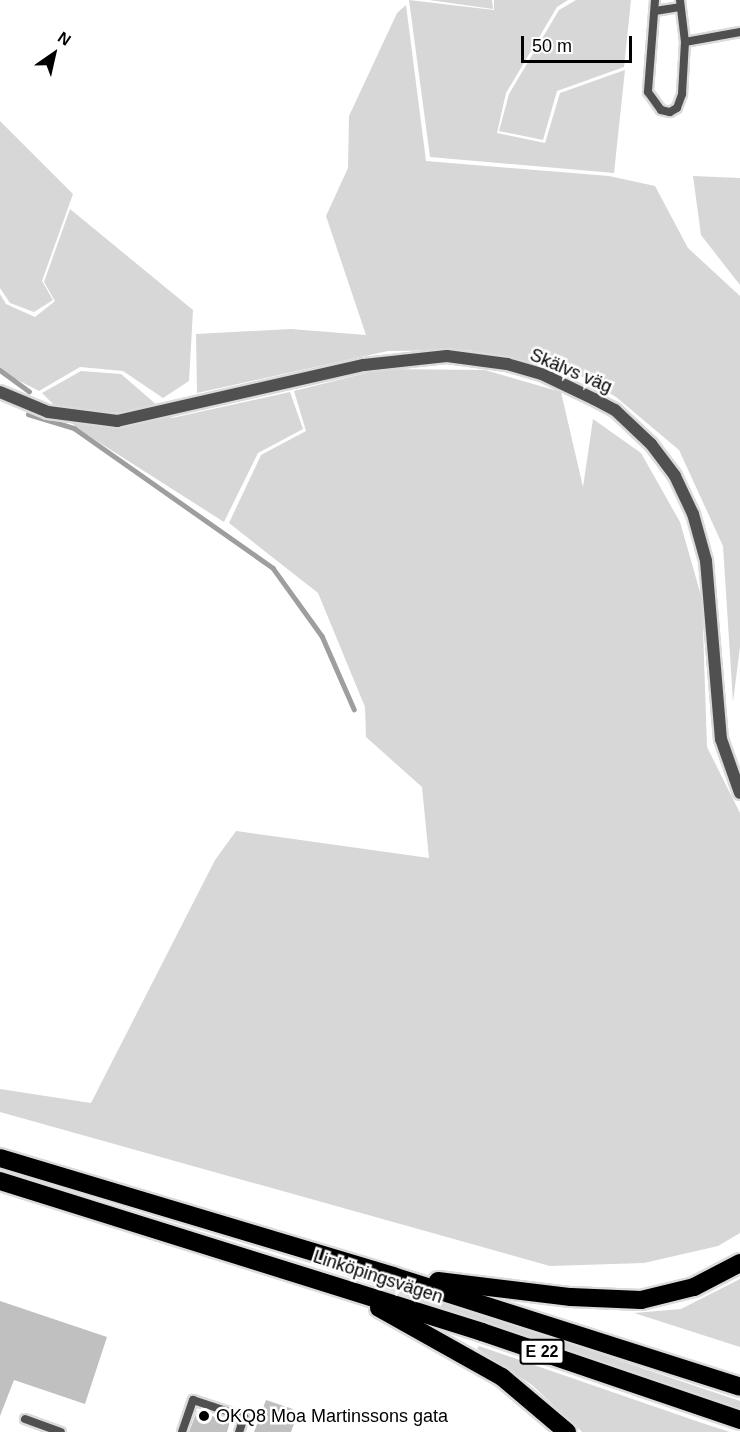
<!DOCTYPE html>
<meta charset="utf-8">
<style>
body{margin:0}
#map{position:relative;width:740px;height:1432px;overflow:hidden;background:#fff;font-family:Arial,sans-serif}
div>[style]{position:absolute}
.green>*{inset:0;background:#d7d7d7}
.stream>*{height:4.5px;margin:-2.25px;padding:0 2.25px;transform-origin:2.25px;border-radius:2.25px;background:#9e9e9e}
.building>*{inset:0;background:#c0c0c0}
.roads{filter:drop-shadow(2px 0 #dbdbdb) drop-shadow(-2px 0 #dbdbdb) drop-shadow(0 2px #dbdbdb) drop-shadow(0 -2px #dbdbdb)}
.lane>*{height:8px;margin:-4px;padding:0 4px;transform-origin:4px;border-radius:4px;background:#505050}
.street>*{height:12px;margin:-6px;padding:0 6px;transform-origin:6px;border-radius:6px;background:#505050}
.highway>*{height:18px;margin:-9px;padding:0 9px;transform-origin:9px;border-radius:9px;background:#000}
.dots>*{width:16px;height:16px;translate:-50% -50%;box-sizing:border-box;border:3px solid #fff;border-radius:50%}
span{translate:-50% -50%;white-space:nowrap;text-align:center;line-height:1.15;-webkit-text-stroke:5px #fff;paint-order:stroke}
.shield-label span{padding:2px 4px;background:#fff;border:2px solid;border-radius:4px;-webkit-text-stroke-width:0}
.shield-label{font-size:16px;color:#000;font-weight:700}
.street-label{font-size:18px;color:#000}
.poi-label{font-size:18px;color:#000}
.left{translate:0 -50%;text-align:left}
.north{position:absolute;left:24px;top:24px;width:60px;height:60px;-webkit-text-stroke:4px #fff;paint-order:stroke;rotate:34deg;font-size:16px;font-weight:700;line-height:24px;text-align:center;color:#000}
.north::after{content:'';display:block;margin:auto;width:21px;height:27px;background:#000;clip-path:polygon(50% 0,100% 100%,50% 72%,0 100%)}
.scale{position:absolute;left:521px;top:36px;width:111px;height:27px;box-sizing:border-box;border:3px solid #000;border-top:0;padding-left:8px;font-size:18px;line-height:21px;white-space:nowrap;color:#000;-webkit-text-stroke:4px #fff;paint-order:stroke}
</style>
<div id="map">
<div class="green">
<div style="clip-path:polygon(409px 0,494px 10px,494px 0,568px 0,557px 7px,506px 93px,497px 133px,545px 143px,560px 93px,625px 70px,614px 173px,430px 157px)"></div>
<div style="clip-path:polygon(429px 0,492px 0,493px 9px)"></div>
<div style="clip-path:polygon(576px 0,631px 0,624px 67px,557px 91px,543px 140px,499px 131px,509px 94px,559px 10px)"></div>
<div style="clip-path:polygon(406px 5px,426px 161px,609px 176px,655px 186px,688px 248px,740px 296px,740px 647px,733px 702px,723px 546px,679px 450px,616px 397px,581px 376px,468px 350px,388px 351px,197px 393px,196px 334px,291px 329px,366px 335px,326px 216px,348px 168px,349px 116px,397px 13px)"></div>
<div style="clip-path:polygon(0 121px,73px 194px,42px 281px,53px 300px,34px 312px,10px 303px,0 288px)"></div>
<div style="clip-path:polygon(693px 176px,740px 178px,740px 285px,701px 235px)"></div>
<div style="clip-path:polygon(70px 209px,193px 310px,189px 381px,163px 398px,123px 371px,80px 367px,39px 391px,0 371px,0 294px,6px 304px,35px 317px,55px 301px,44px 282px)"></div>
<div style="clip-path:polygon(382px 369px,485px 370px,561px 392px,583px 487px,593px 419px,641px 453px,680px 522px,702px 599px,707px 747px,740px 813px,740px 1233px,718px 1246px,644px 1263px,550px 1266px,0 1112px,0 1089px,91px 1103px,215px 860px,236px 831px,429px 858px,422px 787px,366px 737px,365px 707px,318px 593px,229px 523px,261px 455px,306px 431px,294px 391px)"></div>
<div style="clip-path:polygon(81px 371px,121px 374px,172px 418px,290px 392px,303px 429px,258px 453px,224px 522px,78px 429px,42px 393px)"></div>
<div style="clip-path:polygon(298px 1259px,526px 1329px,740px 1401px,740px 1410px)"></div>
<div style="clip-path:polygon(740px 1279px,740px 1347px,634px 1313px,681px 1309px)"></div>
<div style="clip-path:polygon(479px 1346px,702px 1423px,730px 1432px,582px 1432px,532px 1385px,477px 1349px)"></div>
</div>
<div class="stream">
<div style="left:0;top:370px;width:36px;rotate:36deg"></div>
<div style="left:28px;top:414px;width:48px;rotate:16.9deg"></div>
<div style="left:74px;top:428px;width:243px;rotate:35.1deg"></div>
<div style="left:273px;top:568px;width:84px;rotate:54.2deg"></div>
<div style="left:322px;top:636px;width:80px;rotate:66.3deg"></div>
</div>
<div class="building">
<div style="clip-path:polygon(0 1301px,107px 1337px,85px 1404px,14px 1380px,0 1416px)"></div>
<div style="clip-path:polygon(266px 1400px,293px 1409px,290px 1416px,296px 1418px,291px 1432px,254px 1432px)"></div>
<div style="clip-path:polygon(197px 1411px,230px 1422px,227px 1432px,189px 1432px)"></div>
</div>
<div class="roads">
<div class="lane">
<div style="left:655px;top:0;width:92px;rotate:94.4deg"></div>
<div style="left:648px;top:92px;width:22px;rotate:54deg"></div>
<div style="left:661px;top:110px;width:9px;rotate:13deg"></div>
<div style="left:670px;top:112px;width:8px;rotate:-30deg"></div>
<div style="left:677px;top:108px;width:15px;rotate:-70deg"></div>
<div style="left:682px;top:94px;width:52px;rotate:-86.7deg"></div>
<div style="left:680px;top:0;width:42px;rotate:83.2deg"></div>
<div style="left:685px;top:42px;width:56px;rotate:-10.3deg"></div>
<div style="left:655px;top:11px;width:25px;rotate:-9deg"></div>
<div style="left:25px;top:1419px;width:38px;rotate:20deg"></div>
<div style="left:182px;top:1432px;width:34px;rotate:-71deg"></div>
<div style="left:193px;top:1400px;width:54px;rotate:18.4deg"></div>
<div style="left:244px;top:1417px;width:16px;rotate:108deg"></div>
</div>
<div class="street">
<div style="left:0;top:392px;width:52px;rotate:22.6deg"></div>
<div style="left:48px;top:412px;width:70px;rotate:7.4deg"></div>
<div style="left:117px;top:421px;width:253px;rotate:-12.8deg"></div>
<div style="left:364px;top:365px;width:83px;rotate:-6.2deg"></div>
<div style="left:447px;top:356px;width:61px;rotate:7.6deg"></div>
<div style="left:507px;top:364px;width:36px;rotate:16deg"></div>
<div style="left:542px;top:374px;width:58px;rotate:25.7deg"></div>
<div style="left:594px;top:399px;width:24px;rotate:28deg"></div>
<div style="left:615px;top:410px;width:50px;rotate:43.4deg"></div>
<div style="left:651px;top:444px;width:40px;rotate:53deg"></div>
<div style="left:675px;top:476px;width:42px;rotate:64.7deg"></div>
<div style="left:693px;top:514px;width:49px;rotate:74.5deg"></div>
<div style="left:706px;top:561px;width:179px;rotate:85.2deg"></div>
<div style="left:721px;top:739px;width:57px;rotate:70.6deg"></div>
</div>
<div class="highway">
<div style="left:0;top:1158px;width:410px;rotate:16.7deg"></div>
<div style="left:393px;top:1276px;width:364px;rotate:17.7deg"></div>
<div style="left:0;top:1181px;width:505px;rotate:17.39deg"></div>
<div style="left:482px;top:1332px;width:273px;rotate:18.8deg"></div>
<div style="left:438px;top:1281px;width:134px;rotate:6.9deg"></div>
<div style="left:571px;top:1297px;width:70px;rotate:2.5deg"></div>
<div style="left:641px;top:1300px;width:55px;rotate:-13.8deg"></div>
<div style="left:694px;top:1287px;width:52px;rotate:-27.6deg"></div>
<div style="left:379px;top:1308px;width:141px;rotate:29.3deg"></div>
<div style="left:502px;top:1377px;width:85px;rotate:40.2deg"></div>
</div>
</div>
<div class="dots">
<div style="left:204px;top:1416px;background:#000"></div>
</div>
<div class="shield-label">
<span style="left:542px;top:1352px">E 22</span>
</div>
<div class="street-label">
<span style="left:571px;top:371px;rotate:23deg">Skälvs väg</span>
<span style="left:378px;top:1277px;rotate:18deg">Linköpingsvägen</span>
</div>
<div class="poi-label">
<span class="left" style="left:216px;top:1416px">OKQ8 Moa Martinssons gata</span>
</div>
<div class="north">N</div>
<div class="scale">50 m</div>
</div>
